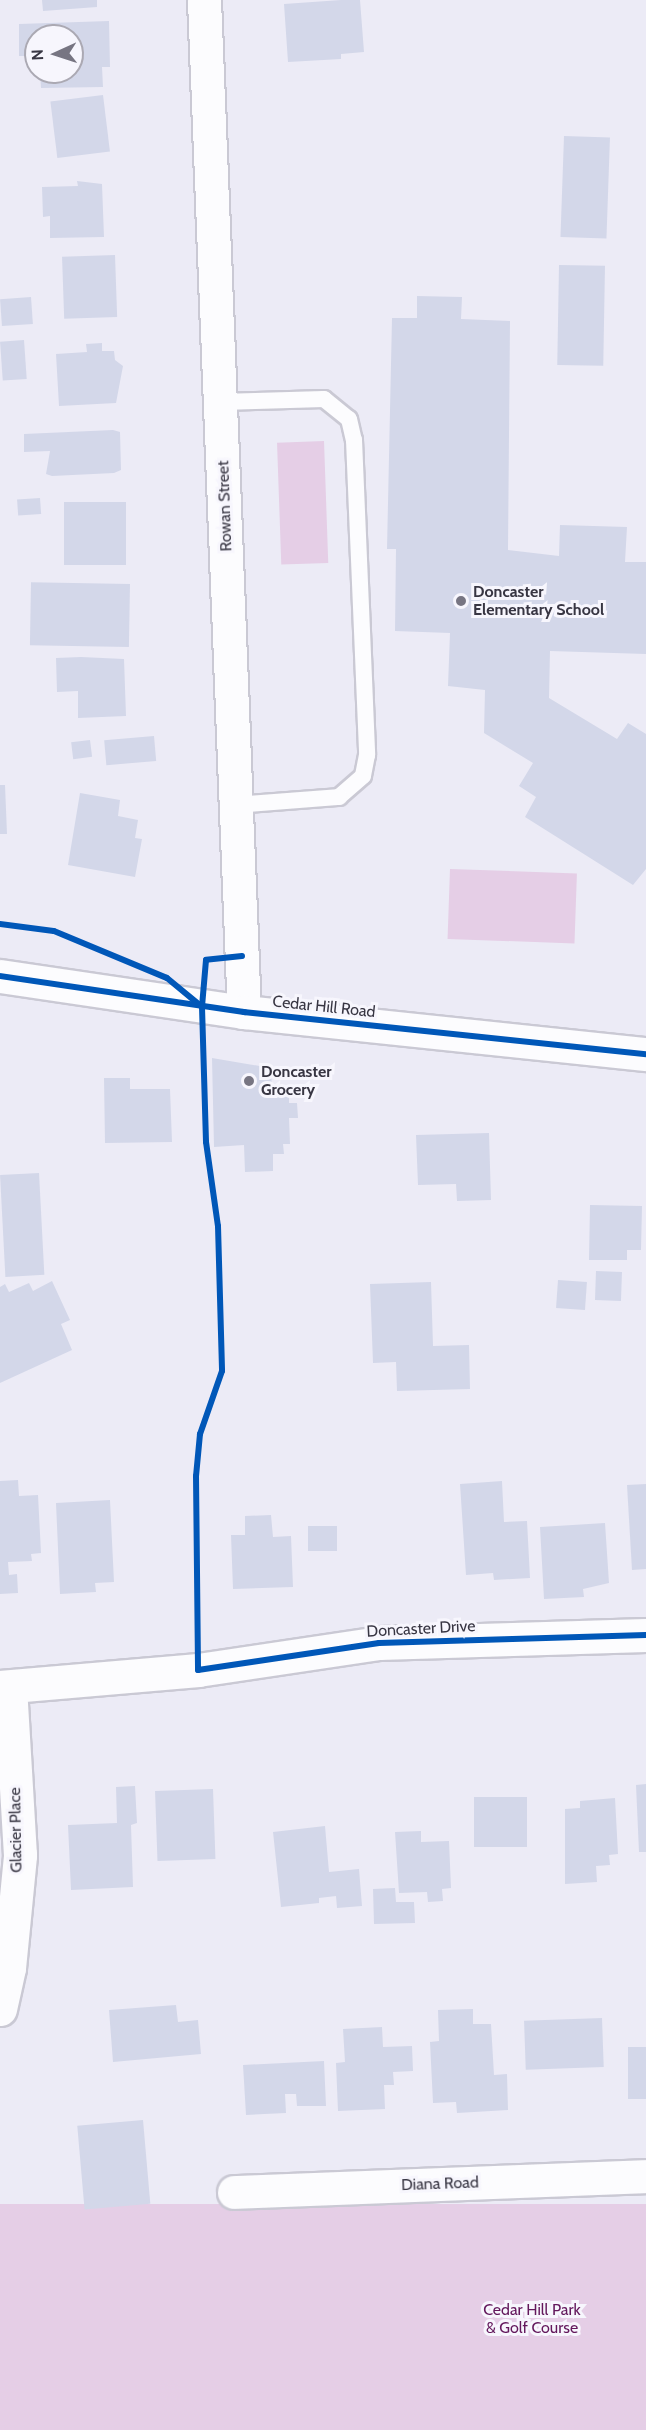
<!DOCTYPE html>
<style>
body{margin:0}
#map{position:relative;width:646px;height:2430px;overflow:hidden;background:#ecebf6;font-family:Cabin,sans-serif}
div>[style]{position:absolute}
.green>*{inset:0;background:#e5cee6;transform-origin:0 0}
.building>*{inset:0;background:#d3d7e9;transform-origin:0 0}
.roads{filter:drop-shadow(2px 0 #cac9d4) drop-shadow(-2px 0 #cac9d4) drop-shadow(0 2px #cac9d4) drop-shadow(0 -2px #cac9d4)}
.lane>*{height:16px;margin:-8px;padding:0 8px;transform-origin:8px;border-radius:8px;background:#fcfcfe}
.street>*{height:33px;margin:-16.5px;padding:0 16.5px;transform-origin:16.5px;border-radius:16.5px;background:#fcfcfe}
.secondary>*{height:33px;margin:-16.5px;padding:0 16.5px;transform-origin:16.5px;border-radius:16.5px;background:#fcfcfe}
.cycleway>*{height:6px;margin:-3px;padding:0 3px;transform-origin:3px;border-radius:3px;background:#0057b8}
.dots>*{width:16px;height:16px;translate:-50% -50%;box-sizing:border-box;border:3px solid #f7f6fd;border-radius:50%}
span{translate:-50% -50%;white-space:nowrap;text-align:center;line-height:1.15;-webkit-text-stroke:6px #f7f6fd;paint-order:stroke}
.street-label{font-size:16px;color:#383643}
.poi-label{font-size:16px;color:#383643;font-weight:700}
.left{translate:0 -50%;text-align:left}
.park-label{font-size:16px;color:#63185c}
.north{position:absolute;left:24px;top:24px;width:60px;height:60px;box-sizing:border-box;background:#f7f6fd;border:2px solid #aba9b3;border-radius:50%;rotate:267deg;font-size:16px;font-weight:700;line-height:24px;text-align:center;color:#383643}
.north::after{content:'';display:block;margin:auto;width:21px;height:27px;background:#777582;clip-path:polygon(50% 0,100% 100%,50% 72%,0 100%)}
</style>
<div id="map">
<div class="green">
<div style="left:324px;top:441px;width:122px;height:47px;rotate:88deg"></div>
<div style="left:450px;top:869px;width:127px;height:70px;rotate:2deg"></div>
<div style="left:646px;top:2204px;width:226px;height:647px;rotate:90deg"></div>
</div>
<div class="building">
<div style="clip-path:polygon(42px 0,97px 0,97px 7px,43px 11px)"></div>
<div style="clip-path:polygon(341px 0,360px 0,364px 52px,341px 54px,341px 59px,288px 62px,284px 4px)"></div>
<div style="clip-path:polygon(109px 21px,110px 67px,102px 67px,103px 87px,41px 88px,40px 72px,72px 72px,72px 36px,36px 36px,36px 56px,19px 56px,19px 24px)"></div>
<div style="left:103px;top:95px;width:57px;height:53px;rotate:83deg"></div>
<div style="left:564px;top:136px;width:46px;height:101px;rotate:2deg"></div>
<div style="clip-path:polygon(77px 181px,102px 184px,104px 237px,50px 238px,50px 216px,43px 217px,42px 187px,78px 186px)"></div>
<div style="left:115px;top:255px;width:62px;height:53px;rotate:88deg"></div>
<div style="left:559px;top:265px;width:46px;height:100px;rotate:1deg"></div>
<div style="clip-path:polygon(417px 296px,462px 297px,461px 319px,510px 321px,508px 550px,559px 556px,560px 525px,627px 527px,625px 562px,646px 562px,646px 654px,550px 651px,549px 698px,617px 739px,628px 723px,646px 734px,646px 869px,633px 885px,525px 817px,536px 797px,519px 786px,533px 763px,484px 733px,485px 690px,448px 686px,450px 633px,395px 631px,396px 549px,387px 549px,392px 318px,417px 318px)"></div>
<div style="left:31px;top:297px;width:27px;height:31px;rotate:86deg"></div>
<div style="left:24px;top:340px;width:39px;height:24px;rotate:86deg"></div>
<div style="clip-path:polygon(102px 343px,102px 351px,114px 351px,115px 360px,123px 366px,116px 403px,59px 406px,56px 354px,87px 352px,86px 344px)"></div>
<div style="clip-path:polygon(113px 430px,120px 432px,121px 470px,114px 473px,52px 476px,46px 474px,50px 451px,24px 452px,24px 434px)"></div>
<div style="left:40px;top:498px;width:16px;height:23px;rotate:86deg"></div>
<div style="left:126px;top:502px;width:63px;height:62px;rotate:90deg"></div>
<div style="left:130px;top:584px;width:63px;height:99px;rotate:91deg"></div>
<div style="clip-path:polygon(81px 657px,124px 659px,126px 716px,78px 718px,78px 691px,57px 692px,56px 658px)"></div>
<div style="left:154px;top:736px;width:25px;height:50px;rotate:85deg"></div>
<div style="left:90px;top:740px;width:17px;height:19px;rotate:83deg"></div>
<div style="clip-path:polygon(0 785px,5px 785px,7px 834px,0 834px)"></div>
<div style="clip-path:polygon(80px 793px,120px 800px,118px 816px,138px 820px,135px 838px,142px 839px,135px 877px,68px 865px)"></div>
<div style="clip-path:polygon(212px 1058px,271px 1068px,272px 1093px,289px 1092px,289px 1103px,297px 1103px,298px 1118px,289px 1118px,290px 1144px,283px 1144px,284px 1154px,273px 1154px,273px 1171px,245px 1172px,244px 1145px,214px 1147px)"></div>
<div style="clip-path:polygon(104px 1078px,130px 1078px,130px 1089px,170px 1089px,172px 1142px,105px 1143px)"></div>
<div style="clip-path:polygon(489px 1133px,491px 1200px,457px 1201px,456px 1184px,418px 1185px,416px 1135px)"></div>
<div style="left:39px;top:1173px;width:102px;height:39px;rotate:87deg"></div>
<div style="clip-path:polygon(590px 1205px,642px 1206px,641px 1250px,627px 1250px,627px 1260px,589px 1260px)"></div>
<div style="left:596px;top:1271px;width:26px;height:29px;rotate:2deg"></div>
<div style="left:558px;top:1280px;width:29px;height:28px;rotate:4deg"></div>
<div style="clip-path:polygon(52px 1281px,70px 1320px,61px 1324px,72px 1350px,0 1383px,0 1287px,5px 1284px,9px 1292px,29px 1283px,33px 1291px)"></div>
<div style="clip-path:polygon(431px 1282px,433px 1346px,469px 1345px,470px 1389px,397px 1391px,396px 1362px,373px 1363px,370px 1284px)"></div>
<div style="clip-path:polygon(18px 1480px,19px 1496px,38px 1495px,41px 1553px,31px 1554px,32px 1561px,8px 1562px,9px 1575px,17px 1574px,18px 1593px,0 1594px,0 1481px)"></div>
<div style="clip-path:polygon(502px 1481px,504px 1522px,527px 1521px,530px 1578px,494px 1580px,493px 1573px,466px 1575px,460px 1484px)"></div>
<div style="clip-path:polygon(646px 1484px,646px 1569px,632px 1570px,627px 1485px)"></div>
<div style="clip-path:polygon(110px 1500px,114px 1582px,95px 1583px,96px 1592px,60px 1594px,56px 1503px)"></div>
<div style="clip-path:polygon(271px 1515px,273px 1537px,291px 1536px,293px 1587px,233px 1589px,231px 1535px,245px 1535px,245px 1516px)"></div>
<div style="clip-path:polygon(605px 1523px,609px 1583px,583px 1589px,584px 1597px,544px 1599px,540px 1527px)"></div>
<div style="left:308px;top:1526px;width:29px;height:25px"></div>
<div style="clip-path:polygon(646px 1784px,646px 1852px,639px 1852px,636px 1785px)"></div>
<div style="clip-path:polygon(135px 1786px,137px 1823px,131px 1825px,133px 1887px,71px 1890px,68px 1825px,117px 1823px,116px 1787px)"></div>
<div style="left:213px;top:1789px;width:70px;height:58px;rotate:88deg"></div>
<div style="left:527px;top:1797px;width:50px;height:53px;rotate:90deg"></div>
<div style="clip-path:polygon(615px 1798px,618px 1854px,609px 1855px,610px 1865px,596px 1866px,597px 1882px,565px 1884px,565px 1809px,580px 1808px,580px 1801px)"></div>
<div style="clip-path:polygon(325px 1826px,329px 1872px,359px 1869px,362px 1906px,337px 1908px,336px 1896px,319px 1898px,319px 1903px,281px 1907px,273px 1832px)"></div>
<div style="clip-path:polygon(421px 1831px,421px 1842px,449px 1841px,451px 1888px,442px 1889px,443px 1901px,428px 1902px,427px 1892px,399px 1893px,395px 1832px)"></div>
<div style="clip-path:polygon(395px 1888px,396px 1902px,414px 1902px,415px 1923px,374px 1924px,373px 1889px)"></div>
<div style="clip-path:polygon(176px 2005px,178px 2022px,198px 2020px,201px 2054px,113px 2062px,109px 2010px)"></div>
<div style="clip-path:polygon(473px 2009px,473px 2024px,491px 2024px,494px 2075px,507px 2074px,508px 2110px,457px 2113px,456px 2102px,433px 2103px,430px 2042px,439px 2041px,438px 2010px)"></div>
<div style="left:602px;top:2018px;width:49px;height:78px;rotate:88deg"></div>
<div style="clip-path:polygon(382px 2027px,383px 2047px,412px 2046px,413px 2071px,393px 2072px,394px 2085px,384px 2085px,385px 2109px,338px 2111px,336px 2063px,345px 2062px,343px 2029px)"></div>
<div style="left:628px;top:2047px;width:18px;height:52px"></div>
<div style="clip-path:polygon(324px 2061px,326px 2106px,297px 2106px,296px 2094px,285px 2094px,286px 2113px,246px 2115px,243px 2065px)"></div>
<div style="left:143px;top:2120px;width:84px;height:66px;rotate:85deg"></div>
</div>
<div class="roads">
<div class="lane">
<div style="left:221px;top:402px;width:103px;rotate:-1.7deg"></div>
<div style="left:324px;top:399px;width:32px;rotate:39deg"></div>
<div style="left:349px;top:419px;width:22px;rotate:77deg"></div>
<div style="left:354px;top:440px;width:315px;rotate:87.6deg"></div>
<div style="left:367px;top:755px;width:21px;rotate:101deg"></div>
<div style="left:363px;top:776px;width:32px;rotate:139deg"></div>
<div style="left:339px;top:797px;width:103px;rotate:175.6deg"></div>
</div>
<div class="street">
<div style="left:204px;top:0;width:1013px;rotate:87.74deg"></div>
<div style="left:0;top:1687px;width:199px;rotate:-4.9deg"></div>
<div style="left:198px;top:1670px;width:183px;rotate:-8.5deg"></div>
<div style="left:379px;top:1643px;width:267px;rotate:-1.7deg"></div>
<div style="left:0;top:2009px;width:42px;rotate:-77.6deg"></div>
<div style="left:9px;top:1968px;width:114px;rotate:-84.4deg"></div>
<div style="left:20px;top:1855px;width:168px;rotate:-93.4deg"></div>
<div style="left:234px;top:2192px;width:412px;rotate:-2.2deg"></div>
</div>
<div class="secondary">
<div style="left:0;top:976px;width:247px;rotate:8.4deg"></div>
<div style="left:244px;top:1012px;width:404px;rotate:6deg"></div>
</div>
</div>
<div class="cycleway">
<div style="left:0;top:924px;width:54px;rotate:7.4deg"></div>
<div style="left:54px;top:931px;width:122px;rotate:22.6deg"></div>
<div style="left:167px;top:978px;width:45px;rotate:39.6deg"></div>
<div style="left:242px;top:956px;width:36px;rotate:174deg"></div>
<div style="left:206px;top:960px;width:47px;rotate:94.9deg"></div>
<div style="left:202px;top:1007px;width:135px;rotate:88.3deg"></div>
<div style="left:206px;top:1142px;width:85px;rotate:81.9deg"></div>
<div style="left:218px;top:1226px;width:145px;rotate:88.4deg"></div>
<div style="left:222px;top:1371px;width:67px;rotate:109.2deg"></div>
<div style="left:200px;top:1434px;width:42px;rotate:95.4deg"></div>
<div style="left:196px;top:1476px;width:194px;rotate:89.4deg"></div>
<div style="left:198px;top:1670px;width:183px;rotate:-8.5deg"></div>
<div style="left:379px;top:1643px;width:267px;rotate:-1.7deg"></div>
<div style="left:0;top:976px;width:247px;rotate:8.4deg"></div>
<div style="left:244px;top:1012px;width:404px;rotate:6deg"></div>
</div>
<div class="dots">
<div style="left:461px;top:601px;background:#777582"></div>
<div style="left:249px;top:1081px;background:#777582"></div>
</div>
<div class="street-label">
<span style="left:225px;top:506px;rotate:-92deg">Rowan Street</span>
<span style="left:324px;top:1007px;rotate:6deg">Cedar Hill Road</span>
<span style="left:421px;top:1629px;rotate:-3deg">Doncaster Drive</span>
<span style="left:16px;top:1830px;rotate:-91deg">Glacier Place</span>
<span style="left:440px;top:2184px;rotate:-2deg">Diana Road</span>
</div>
<div class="poi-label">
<span class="left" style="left:473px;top:601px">Doncaster<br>Elementary School</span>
<span class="left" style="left:261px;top:1081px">Doncaster<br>Grocery</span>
</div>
<div class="park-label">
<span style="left:532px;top:2319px">Cedar Hill Park<br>&amp; Golf Course</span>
</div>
<div class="north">N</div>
</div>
